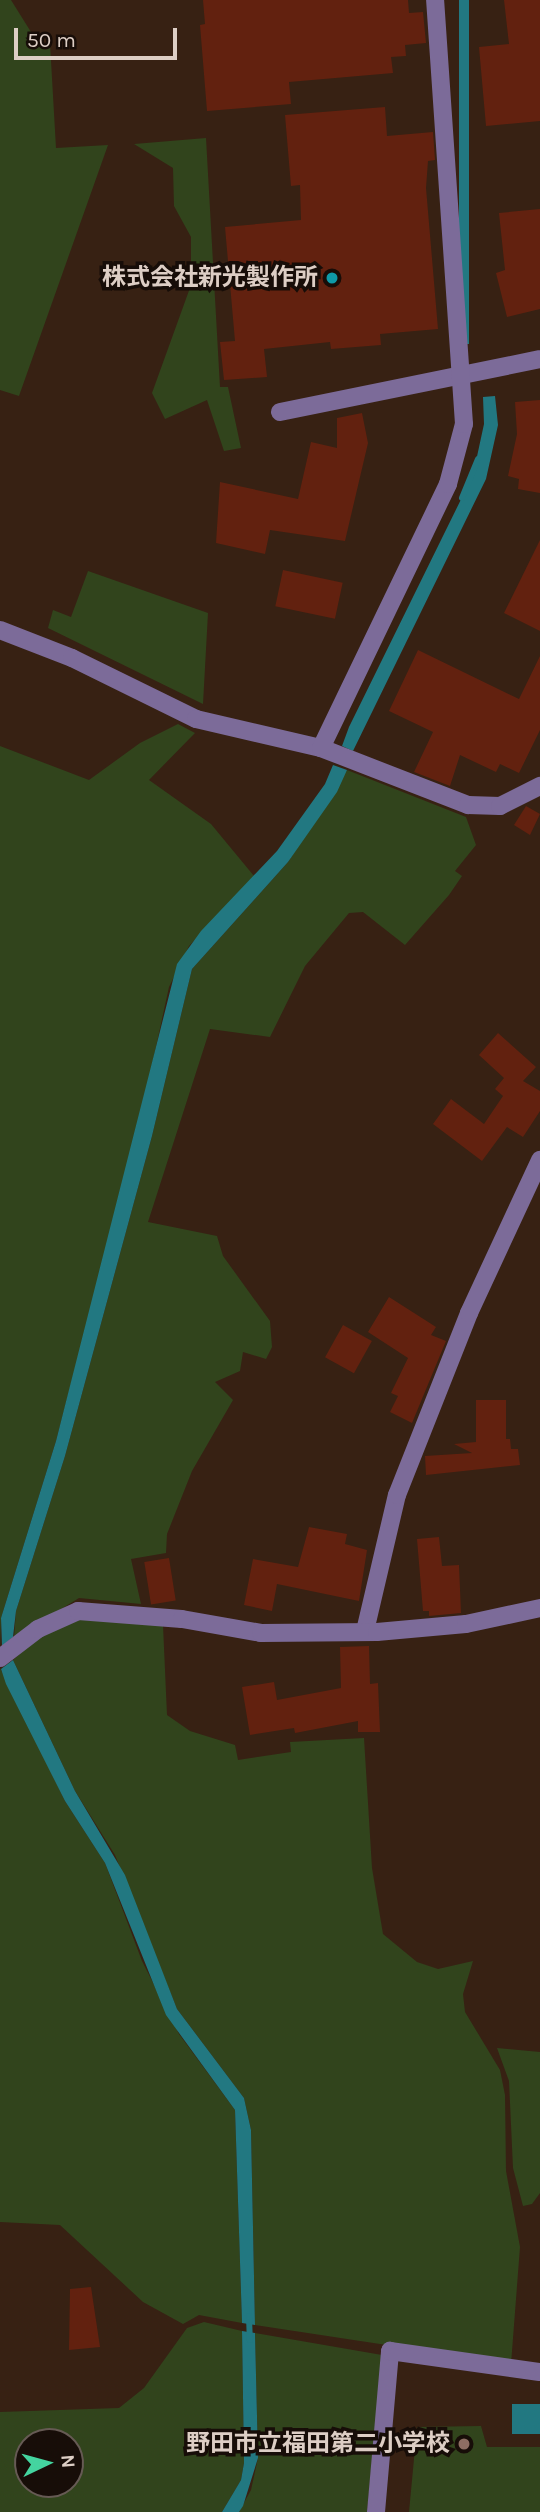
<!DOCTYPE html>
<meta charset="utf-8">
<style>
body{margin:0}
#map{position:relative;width:540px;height:2512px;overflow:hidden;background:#372113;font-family:Karla,"Noto Sans JP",sans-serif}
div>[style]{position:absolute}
.green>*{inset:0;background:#31441c}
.water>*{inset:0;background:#227881;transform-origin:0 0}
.stream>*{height:6px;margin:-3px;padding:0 3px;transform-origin:3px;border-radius:3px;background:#227881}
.building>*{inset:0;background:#62210f;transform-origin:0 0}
.minor>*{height:18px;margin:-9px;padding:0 9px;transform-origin:9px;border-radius:9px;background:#7c6b99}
.dots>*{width:19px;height:19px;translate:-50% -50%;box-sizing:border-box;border:4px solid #170d08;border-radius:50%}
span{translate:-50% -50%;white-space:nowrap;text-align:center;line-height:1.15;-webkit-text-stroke:7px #170d08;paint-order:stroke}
.poi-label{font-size:24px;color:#ddcec5;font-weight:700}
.right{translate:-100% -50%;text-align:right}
.north{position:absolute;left:14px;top:2428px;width:70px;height:70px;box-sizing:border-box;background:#170d08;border:2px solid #665a54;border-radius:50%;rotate:85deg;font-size:19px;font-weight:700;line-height:28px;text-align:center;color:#ddcec5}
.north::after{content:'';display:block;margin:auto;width:24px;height:32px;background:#44d49f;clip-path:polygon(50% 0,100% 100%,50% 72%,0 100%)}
.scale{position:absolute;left:14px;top:28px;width:163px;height:32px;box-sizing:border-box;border:4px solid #ddcec5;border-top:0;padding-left:9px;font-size:21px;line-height:24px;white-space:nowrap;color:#ddcec5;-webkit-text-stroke:5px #170d08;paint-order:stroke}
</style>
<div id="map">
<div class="green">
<div style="clip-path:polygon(0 0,11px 0,41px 48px,50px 43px,56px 148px,108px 145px,19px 396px,0 390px)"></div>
<div style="clip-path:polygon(206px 138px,220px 387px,228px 387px,241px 448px,224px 451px,207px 400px,165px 419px,152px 393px,191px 285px,191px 237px,174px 206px,173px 168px,134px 144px)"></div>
<div style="clip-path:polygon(88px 571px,208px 613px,203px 704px,48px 628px,53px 610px,71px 617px)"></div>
<div style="clip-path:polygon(178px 724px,195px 733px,149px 780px,211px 824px,254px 876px,189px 946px,169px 987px,140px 1120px,56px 1441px,1px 1618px,0 1649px,0 746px,89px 780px,140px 743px)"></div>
<div style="clip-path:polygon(347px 770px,466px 817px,476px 845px,455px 871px,462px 876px,449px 895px,405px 945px,363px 912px,349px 913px,305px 966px,270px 1037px,210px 1029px,148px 1222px,217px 1236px,223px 1256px,270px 1321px,272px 1347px,266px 1359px,243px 1352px,240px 1371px,215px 1382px,233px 1400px,192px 1471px,167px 1534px,166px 1553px,131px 1559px,141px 1604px,79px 1598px,14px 1638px,16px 1611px,65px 1456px,152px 1136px,192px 969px,288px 862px)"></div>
<div style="clip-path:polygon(95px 1617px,163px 1625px,167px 1715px,190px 1731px,235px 1745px,238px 1760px,291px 1752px,290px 1742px,364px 1738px,372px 1868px,383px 1934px,417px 1962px,438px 1969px,473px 1961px,463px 1994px,465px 2012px,500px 2070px,505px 2095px,506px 2171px,520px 2247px,511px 2364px,255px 2325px,251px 2130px,244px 2098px,177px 2009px,115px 1855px,75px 1791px,13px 1660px,40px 1636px,67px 1622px)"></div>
<div style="clip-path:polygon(0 1668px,65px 1801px,105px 1863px,142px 1961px,179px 2034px,235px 2110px,242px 2323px,199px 2315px,183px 2324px,143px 2302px,60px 2225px,0 2222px)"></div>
<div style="clip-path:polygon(497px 2048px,540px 2052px,540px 2193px,532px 2204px,523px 2206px,513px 2168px,509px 2081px)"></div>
<div style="clip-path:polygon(evenodd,204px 2322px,242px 2331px,244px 2463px,241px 2480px,222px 2512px,0 2512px,0 2412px,119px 2408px,144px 2388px,187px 2328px,204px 2322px,28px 2442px,70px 2442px,70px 2484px,28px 2484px,28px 2442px)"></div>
<div style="clip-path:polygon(255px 2333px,382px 2355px,367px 2512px,239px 2512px,251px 2490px,258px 2458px)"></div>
<div style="clip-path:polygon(481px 2426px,487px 2447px,540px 2447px,540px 2512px,409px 2512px,417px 2427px)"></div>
</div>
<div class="water">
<div style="left:459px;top:0;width:10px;height:344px"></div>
<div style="clip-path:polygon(495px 396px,498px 425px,486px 479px,353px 751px,342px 746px,349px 727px,473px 475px,484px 424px,483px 397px)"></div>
<div style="clip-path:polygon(333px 765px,347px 770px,337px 792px,288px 862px,192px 969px,152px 1136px,65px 1456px,16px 1611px,13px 1637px,2px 1646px,1px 1618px,56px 1441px,177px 964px,201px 931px,277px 851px,325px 784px)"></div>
<div style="clip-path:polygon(13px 1660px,75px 1791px,125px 1875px,177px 2009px,244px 2098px,251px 2130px,255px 2325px,242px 2323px,235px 2110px,166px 2015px,105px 1863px,65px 1801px,6px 1684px,1px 1669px)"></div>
<div style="clip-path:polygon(242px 2331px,255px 2333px,258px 2458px,243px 2506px,239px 2512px,222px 2512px,241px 2480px,244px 2463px)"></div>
<div style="left:512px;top:2404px;width:28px;height:30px"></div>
</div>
<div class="stream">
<div style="left:462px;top:498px;width:42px;rotate:-67.7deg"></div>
<div style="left:249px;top:2316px;width:24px;rotate:88deg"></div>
</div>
<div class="building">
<div style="clip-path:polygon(203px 0,408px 0,409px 13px,423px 12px,426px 43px,405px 45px,406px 56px,391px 57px,393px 73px,289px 82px,291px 104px,207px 111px,200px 25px,205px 24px)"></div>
<div style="clip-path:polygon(504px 0,540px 0,540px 121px,486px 126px,479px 47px,509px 44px)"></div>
<div style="clip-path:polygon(385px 107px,387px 136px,433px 132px,435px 160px,428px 161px,426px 188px,438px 329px,380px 334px,381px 345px,331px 349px,330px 342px,264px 349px,267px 377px,224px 380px,220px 342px,235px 341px,225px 227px,301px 220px,300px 185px,291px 186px,285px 115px)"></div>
<div style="clip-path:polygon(540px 209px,540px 309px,507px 317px,496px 273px,505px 270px,499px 213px)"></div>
<div style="clip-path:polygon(540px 400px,540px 493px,518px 489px,519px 479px,508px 476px,517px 434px,515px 402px)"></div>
<div style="clip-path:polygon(362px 413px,368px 443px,345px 541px,270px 530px,265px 554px,216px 543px,220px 482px,298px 499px,311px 442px,337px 448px,337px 418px)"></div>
<div style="clip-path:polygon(540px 540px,540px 631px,504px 613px)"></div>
<div style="left:283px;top:570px;width:61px;height:37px;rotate:12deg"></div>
<div style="clip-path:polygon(418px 650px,519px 699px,540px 656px,540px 730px,519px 773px,500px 764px,496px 772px,460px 755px,450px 786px,414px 772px,433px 732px,389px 711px)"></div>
<div style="clip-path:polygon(526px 806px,540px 814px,530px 835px,514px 825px)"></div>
<div style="clip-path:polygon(498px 1033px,536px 1067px,523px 1081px,540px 1091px,540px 1111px,523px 1137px,507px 1127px,482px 1161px,433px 1124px,451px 1099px,484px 1124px,503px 1096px,495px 1089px,504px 1078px,479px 1055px)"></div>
<div style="clip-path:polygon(389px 1297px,436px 1327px,431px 1335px,446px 1341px,412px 1423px,390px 1412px,398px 1396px,391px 1393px,408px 1358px,368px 1332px)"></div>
<div style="left:343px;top:1325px;width:33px;height:37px;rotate:29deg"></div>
<div style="clip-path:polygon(476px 1400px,506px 1400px,506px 1439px,510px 1439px,511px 1449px,518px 1449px,520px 1465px,426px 1475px,425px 1456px,472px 1453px,454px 1444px,476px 1442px)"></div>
<div style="clip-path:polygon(309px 1527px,347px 1534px,345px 1544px,367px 1550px,359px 1601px,277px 1584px,272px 1611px,244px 1605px,253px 1559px,298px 1567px)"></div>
<div style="clip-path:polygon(439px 1537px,442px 1566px,459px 1565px,461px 1613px,429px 1616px,429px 1611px,423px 1611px,417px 1539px)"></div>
<div style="left:169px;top:1558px;width:43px;height:25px;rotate:81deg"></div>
<div style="clip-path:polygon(369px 1646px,370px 1684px,378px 1683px,380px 1732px,358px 1732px,358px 1721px,295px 1733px,294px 1728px,250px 1735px,242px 1687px,274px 1682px,277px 1700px,341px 1688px,340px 1647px)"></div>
<div style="clip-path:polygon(91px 2287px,100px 2347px,69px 2350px,70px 2289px)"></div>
</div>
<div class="minor">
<div style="left:280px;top:412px;width:265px;rotate:-11.5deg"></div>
<div style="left:0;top:630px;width:77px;rotate:21.3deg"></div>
<div style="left:72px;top:658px;width:138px;rotate:26.2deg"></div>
<div style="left:196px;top:719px;width:128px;rotate:13.1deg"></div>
<div style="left:321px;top:748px;width:158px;rotate:21.2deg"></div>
<div style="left:468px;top:805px;width:32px;rotate:2deg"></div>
<div style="left:500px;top:806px;width:45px;rotate:-26.6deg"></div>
<div style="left:321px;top:748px;width:293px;rotate:-64.3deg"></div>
<div style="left:448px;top:484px;width:62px;rotate:-75.1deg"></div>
<div style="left:464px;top:424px;width:425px;rotate:-93.9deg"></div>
<div style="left:365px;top:1631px;width:140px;rotate:-76.8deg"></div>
<div style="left:397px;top:1495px;width:196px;rotate:-68.4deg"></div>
<div style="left:469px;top:1313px;width:169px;rotate:-65.1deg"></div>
<div style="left:0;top:1658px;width:48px;rotate:-37.3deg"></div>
<div style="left:38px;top:1629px;width:44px;rotate:-24.2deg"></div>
<div style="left:78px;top:1611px;width:104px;rotate:4.4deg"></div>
<div style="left:182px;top:1619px;width:80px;rotate:10deg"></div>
<div style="left:261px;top:1633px;width:116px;rotate:-0.5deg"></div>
<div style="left:377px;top:1632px;width:89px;rotate:-5.1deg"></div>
<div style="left:466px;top:1624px;width:76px;rotate:-12.2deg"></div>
<div style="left:376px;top:2512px;width:162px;rotate:-85deg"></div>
<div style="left:390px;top:2351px;width:151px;rotate:8deg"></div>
</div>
<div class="dots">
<div style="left:332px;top:278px;background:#0f9aa8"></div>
<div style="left:464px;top:2444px;background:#8d6e63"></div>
</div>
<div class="poi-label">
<span class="right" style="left:318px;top:278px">株式会社新光製作所</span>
<span class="right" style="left:450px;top:2444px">野田市立福田第二小学校</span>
</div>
<div class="north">N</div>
<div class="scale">50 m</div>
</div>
